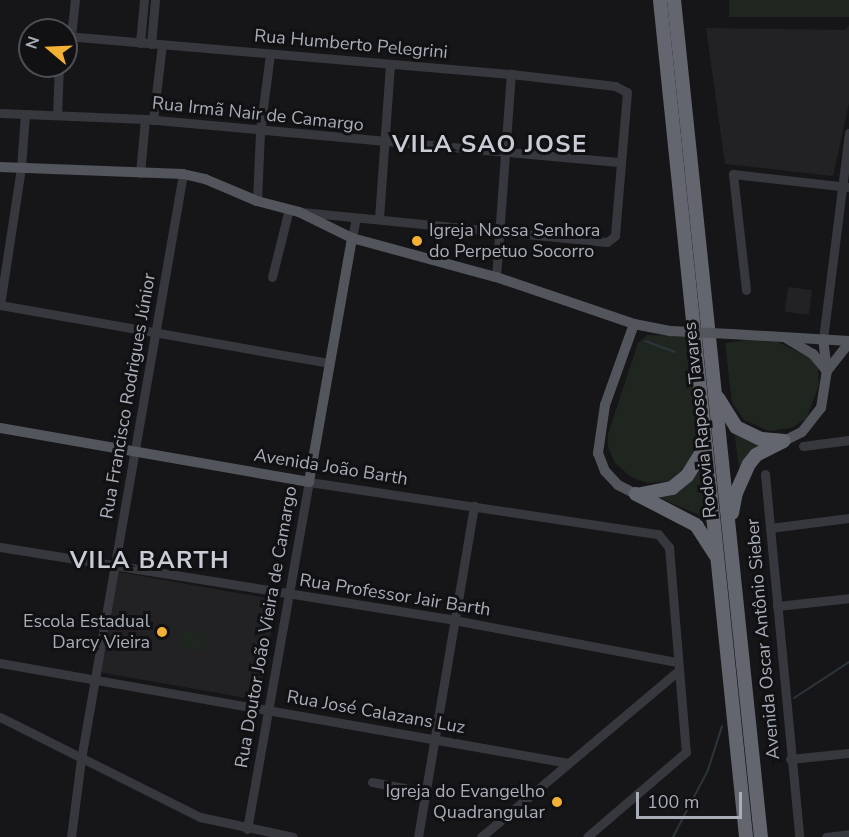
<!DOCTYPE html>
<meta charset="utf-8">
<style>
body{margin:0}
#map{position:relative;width:849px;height:837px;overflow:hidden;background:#161618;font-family:"Nunito Sans",sans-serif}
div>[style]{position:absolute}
.built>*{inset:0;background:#222225;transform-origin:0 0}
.green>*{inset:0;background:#1e261f;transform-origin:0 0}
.stream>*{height:2px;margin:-1px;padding:0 1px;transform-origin:1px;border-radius:1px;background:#2c353c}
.minor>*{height:9px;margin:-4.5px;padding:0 4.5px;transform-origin:4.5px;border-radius:4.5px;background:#37383d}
.major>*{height:10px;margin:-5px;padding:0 5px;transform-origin:5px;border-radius:5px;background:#53555c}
.highway>*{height:14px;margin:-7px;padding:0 7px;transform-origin:7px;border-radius:7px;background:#63666e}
.major-bridge>*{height:10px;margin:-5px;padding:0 5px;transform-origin:5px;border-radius:5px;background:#53555c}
.dots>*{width:16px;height:16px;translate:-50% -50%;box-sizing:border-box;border:3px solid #111113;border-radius:50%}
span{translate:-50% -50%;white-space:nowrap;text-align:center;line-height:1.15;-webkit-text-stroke:6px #111113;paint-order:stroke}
.street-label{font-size:18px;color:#a8adb8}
.poi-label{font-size:18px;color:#a8adb8}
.left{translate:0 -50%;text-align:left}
.right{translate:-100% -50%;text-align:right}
.district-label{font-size:24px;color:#c9ccd4;font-weight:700;letter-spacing:1.5px}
.north{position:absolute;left:18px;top:18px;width:60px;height:60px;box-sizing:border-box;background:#111113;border:2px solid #4d4f55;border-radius:50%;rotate:289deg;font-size:16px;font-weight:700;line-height:24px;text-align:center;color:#a8adb8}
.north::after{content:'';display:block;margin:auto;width:21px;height:27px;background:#f2b134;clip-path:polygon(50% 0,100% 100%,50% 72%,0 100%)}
.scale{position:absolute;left:636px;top:792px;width:106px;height:27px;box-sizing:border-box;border:3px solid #a8adb8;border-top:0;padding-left:8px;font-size:18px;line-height:21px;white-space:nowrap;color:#a8adb8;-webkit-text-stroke:4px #111113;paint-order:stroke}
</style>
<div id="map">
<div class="built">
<div style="clip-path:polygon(849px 25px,849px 103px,833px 176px,725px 164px,706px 28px,846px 30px)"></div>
<div style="left:788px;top:287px;width:24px;height:25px;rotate:7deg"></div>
<div style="left:119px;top:572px;width:160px;height:102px;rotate:10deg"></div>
</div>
<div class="green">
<div style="left:729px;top:0;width:120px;height:17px"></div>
<div style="clip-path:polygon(647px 335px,691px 336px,700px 452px,672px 481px,648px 483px,631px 477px,615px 463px,608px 447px,608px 434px,638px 343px)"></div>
<div style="clip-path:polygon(746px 340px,776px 341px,811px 358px,818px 368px,819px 385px,806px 419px,791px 428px,769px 431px,744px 420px,732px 403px,725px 343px)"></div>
<div style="clip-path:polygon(733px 425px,775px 442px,740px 475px,735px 438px)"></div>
<div style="clip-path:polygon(709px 460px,711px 527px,699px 515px,656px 496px,678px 489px)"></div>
<div style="left:181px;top:630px;width:27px;height:17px;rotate:8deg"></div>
</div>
<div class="stream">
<div style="left:645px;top:341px;width:32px;rotate:20deg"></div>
<div style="left:794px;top:698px;width:66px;rotate:-33.2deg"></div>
<div style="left:673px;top:837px;width:76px;rotate:-62.4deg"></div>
<div style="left:708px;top:770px;width:46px;rotate:-72.3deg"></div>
</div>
<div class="minor">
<div style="left:66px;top:36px;width:447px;rotate:4.9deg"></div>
<div style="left:511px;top:74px;width:105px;rotate:6.6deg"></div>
<div style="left:615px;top:86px;width:13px;rotate:27deg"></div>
<div style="left:627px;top:92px;width:144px;rotate:94.8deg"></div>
<div style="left:615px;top:236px;width:10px;rotate:143deg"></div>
<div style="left:607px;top:242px;width:307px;rotate:-174.4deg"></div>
<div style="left:71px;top:37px;width:37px;rotate:-84deg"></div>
<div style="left:140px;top:43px;width:43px;rotate:-84.7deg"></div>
<div style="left:151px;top:44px;width:44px;rotate:-84.8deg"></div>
<div style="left:0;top:113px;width:145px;rotate:2.4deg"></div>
<div style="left:145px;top:119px;width:478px;rotate:5.2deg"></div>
<div style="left:57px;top:114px;width:48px;rotate:-87.6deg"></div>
<div style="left:153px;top:120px;width:76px;rotate:-83.2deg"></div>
<div style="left:140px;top:173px;width:54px;rotate:-84.7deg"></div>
<div style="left:257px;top:201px;width:70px;rotate:-87.5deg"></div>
<div style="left:260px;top:131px;width:78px;rotate:-82.6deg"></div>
<div style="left:379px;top:218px;width:153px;rotate:-85.9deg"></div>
<div style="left:352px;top:238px;width:21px;rotate:-79deg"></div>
<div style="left:272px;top:277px;width:70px;rotate:-76deg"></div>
<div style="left:496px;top:277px;width:204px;rotate:-85.8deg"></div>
<div style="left:746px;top:290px;width:117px;rotate:-96.4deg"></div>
<div style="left:733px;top:174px;width:117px;rotate:6.4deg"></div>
<div style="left:0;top:305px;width:335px;rotate:10deg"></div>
<div style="left:0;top:305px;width:139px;rotate:-81.3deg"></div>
<div style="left:21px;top:168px;width:54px;rotate:-85.8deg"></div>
<div style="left:823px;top:339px;width:208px;rotate:-82.8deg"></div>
<div style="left:803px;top:446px;width:46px;rotate:-7.4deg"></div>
<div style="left:765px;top:474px;width:365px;rotate:84.6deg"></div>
<div style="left:770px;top:528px;width:80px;rotate:-7.2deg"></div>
<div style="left:0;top:547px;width:460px;rotate:9.1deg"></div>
<div style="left:454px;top:620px;width:227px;rotate:10.7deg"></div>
<div style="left:777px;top:606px;width:72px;rotate:-6.3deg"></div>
<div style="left:0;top:663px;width:577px;rotate:9.98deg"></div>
<div style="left:0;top:717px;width:224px;rotate:26.6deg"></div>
<div style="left:200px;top:817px;width:95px;rotate:12.1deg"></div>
<div style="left:790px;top:759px;width:59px;rotate:-5.8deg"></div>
<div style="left:372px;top:782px;width:55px;rotate:10.5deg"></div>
<div style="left:247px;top:829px;width:352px;rotate:-79.9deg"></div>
<div style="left:309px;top:482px;width:353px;rotate:8.5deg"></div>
<div style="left:658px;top:534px;width:17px;rotate:50deg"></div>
<div style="left:669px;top:547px;width:206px;rotate:85.3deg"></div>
<div style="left:686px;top:752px;width:130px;rotate:139.4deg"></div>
<div style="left:71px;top:837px;width:79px;rotate:-82.7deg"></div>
<div style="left:81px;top:759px;width:594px;rotate:-80.11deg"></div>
<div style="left:418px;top:837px;width:336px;rotate:-80.4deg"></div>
<div style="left:481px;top:837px;width:258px;rotate:-40.1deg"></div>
<div style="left:826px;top:837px;width:23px;rotate:-7deg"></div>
</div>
<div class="major">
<div style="left:0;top:167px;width:183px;rotate:2.2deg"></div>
<div style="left:183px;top:174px;width:23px;rotate:13deg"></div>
<div style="left:205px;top:179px;width:56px;rotate:22.9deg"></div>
<div style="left:257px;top:201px;width:43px;rotate:14.7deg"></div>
<div style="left:299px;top:212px;width:59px;rotate:26.1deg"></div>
<div style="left:352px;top:238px;width:149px;rotate:15.2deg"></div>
<div style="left:496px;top:277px;width:146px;rotate:18.8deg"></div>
<div style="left:634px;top:324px;width:38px;rotate:11deg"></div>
<div style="left:634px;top:324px;width:86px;rotate:109.7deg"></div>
<div style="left:605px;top:405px;width:49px;rotate:98.3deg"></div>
<div style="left:598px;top:453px;width:19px;rotate:69deg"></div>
<div style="left:605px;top:471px;width:19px;rotate:47deg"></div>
<div style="left:618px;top:485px;width:20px;rotate:27deg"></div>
<div style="left:731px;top:334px;width:118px;rotate:3.4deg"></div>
<div style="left:786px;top:338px;width:31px;rotate:31deg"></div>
<div style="left:813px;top:354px;width:22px;rotate:51deg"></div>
<div style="left:827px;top:371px;width:36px;rotate:-52deg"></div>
<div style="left:0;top:428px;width:314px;rotate:9.9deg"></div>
<div style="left:309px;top:482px;width:248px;rotate:-80deg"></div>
<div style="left:784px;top:441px;width:20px;rotate:-27deg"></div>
<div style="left:802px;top:432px;width:31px;rotate:-52deg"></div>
<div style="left:821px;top:408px;width:37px;rotate:-81deg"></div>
<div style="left:827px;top:371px;width:32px;rotate:-97deg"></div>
</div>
<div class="highway">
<div style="left:660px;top:0;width:841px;rotate:84.13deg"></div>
<div style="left:674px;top:0;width:842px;rotate:84.07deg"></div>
<div style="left:718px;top:398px;width:34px;rotate:58deg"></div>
<div style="left:736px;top:427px;width:28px;rotate:26deg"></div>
<div style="left:761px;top:439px;width:21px;rotate:5deg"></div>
<div style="left:636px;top:494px;width:68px;rotate:27.3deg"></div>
<div style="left:696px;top:525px;width:35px;rotate:57deg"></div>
<div style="left:641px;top:494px;width:32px;rotate:-11deg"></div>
<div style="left:672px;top:488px;width:19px;rotate:-39deg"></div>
<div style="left:687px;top:476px;width:36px;rotate:-58deg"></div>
<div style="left:732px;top:513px;width:20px;rotate:-79deg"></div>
<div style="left:736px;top:493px;width:32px;rotate:-66deg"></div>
<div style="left:749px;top:464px;width:11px;rotate:-52deg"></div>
<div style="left:756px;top:455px;width:31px;rotate:-27deg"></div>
</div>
<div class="major-bridge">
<div style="left:671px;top:331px;width:60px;rotate:2.9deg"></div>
</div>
<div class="dots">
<div style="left:417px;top:241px;background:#f2b134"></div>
<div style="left:162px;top:632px;background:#f2b134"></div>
<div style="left:557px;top:802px;background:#f2b134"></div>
</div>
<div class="street-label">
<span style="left:351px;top:44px;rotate:5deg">Rua Humberto Pelegrini</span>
<span style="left:258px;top:114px;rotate:6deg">Rua Irmã Nair de Camargo</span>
<span style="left:128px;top:396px;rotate:-80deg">Rua Francisco Rodrigues Júnior</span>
<span style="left:700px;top:420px;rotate:-96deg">Rodovia Raposo Tavares</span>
<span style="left:331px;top:467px;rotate:9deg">Avenida João Barth</span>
<span style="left:395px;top:595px;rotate:9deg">Rua Professor Jair Barth</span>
<span style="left:266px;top:627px;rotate:-80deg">Rua Doutor João Vieira de Camargo</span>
<span style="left:763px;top:639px;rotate:-95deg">Avenida Oscar Antônio Sieber</span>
<span style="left:376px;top:712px;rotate:10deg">Rua José Calazans Luz</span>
</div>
<div class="poi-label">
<span class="left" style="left:429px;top:241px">Igreja Nossa Senhora<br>do Perpetuo Socorro</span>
<span class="right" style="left:150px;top:632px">Escola Estadual<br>Darcy Vieira</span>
<span class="right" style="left:545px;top:802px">Igreja do Evangelho<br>Quadrangular</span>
</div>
<div class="district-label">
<span style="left:490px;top:145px">VILA SAO JOSE</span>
<span style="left:150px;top:561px">VILA BARTH</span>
</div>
<div class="north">N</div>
<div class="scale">100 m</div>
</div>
